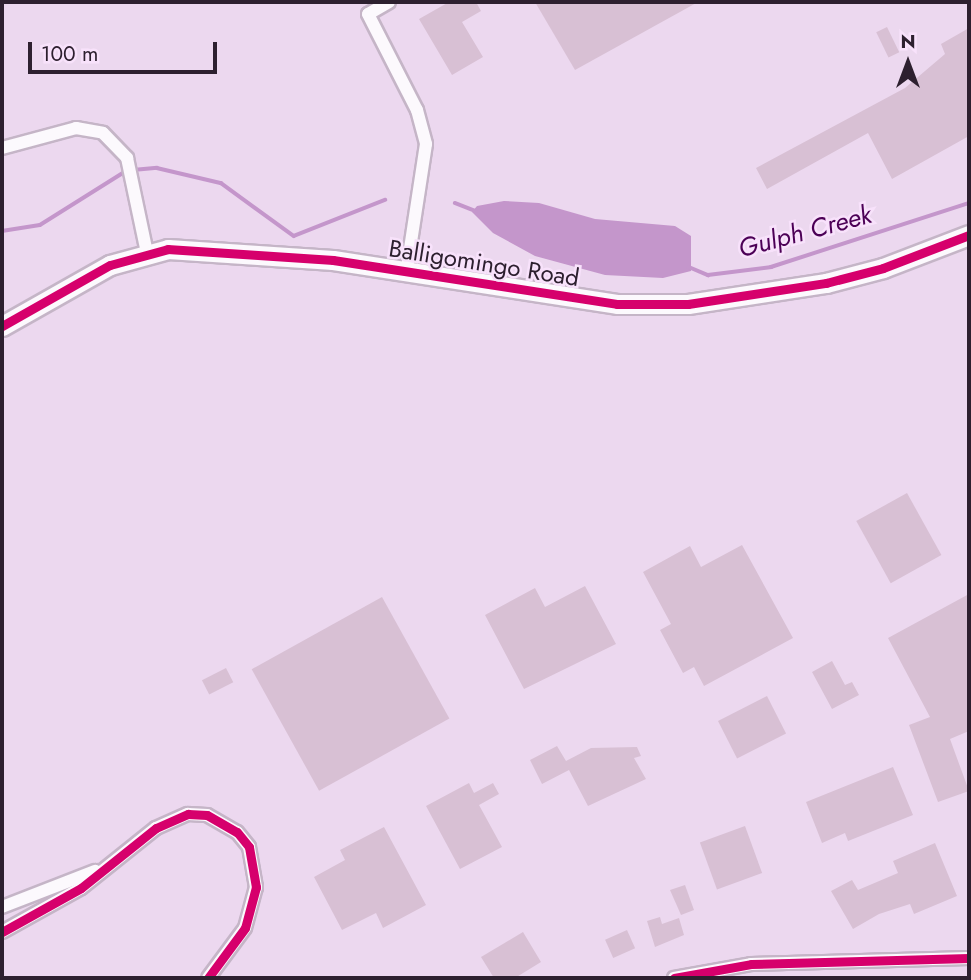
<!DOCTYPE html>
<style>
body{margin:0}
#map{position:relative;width:971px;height:980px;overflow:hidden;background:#ecd8ef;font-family:Jost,sans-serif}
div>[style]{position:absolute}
.water>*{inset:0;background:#c496cb}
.stream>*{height:3.5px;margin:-1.75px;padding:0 1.75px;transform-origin:1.75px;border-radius:1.75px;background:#c496cb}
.building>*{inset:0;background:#d8c0d4;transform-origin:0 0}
.roads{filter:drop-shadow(2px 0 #c5b5c7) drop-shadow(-2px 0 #c5b5c7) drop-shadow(0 2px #c5b5c7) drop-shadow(0 -2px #c5b5c7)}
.street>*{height:12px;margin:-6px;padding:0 6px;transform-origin:6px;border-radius:6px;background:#fcf9fd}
.secondary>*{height:19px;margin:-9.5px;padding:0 9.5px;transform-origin:9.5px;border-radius:9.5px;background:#fcf9fd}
.cycleway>*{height:9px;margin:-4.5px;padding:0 4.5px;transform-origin:4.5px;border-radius:4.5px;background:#d6006c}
span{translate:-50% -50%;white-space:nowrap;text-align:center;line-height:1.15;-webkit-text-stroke:5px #f8e2fb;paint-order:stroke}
.street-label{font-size:24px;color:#2d202f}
.water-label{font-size:26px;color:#4c0056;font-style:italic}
.frame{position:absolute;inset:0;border:4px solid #2d202f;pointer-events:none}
.north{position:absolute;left:873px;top:28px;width:70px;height:70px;-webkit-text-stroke:5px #f8e2fb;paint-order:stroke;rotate:0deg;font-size:19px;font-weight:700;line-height:28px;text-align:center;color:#2d202f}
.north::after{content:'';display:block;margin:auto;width:24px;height:32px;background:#2d202f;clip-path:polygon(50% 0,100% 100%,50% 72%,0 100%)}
.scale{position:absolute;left:28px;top:42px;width:189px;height:32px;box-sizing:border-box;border:4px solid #2d202f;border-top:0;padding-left:9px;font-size:21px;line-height:24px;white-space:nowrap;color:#2d202f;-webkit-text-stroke:5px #f8e2fb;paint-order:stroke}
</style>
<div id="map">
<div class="water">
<div style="clip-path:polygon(504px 201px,539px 203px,595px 219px,675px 226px,691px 236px,691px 271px,663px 278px,605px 275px,535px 256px,493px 233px,472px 212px,477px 206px)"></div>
</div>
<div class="stream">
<div style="left:133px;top:170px;width:24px;rotate:-5deg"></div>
<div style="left:157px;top:168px;width:66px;rotate:13.2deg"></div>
<div style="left:221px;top:183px;width:90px;rotate:36deg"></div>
<div style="left:294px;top:236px;width:98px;rotate:-21.6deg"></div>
<div style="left:455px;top:203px;width:22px;rotate:21deg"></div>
<div style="left:2px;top:231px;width:38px;rotate:-9deg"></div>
<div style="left:40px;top:225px;width:102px;rotate:-32.1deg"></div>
<div style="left:689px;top:267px;width:21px;rotate:23deg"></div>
<div style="left:708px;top:275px;width:64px;rotate:-7.2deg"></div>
<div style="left:771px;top:267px;width:208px;rotate:-17.9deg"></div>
</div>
<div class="building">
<div style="clip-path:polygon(449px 2px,476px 2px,481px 11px,462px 22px,483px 57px,452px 75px,419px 19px)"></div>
<div style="clip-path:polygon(535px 2px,698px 2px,575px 70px)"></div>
<div style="left:887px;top:27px;width:28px;height:12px;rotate:64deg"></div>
<div style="clip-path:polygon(969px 28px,969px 136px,892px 179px,868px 133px,767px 189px,756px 168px,905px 88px,945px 54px,941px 44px)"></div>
<div style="left:907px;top:493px;width:71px;height:58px;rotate:61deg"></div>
<div style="clip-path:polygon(742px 545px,793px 638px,704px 686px,694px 667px,683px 673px,660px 630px,671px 624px,643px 572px,690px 546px,701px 567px)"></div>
<div style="clip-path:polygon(585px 586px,616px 644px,524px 689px,485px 615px,535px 588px,545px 607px)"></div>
<div style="clip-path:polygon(969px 594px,969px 731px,950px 739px,969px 791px,938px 802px,909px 725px,930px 717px,888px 638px)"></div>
<div style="left:382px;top:597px;width:139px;height:149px;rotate:61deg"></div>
<div style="clip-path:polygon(832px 661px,845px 685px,852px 682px,859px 695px,832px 709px,812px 672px)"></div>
<div style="left:226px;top:668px;width:16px;height:27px;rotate:63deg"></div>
<div style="left:767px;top:696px;width:42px;height:55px;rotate:63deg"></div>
<div style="clip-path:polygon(557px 746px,566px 761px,591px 748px,637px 747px,641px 756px,634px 758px,646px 779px,588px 806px,569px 770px,542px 784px,530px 760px)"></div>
<div style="clip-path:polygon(893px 767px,913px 815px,848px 841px,845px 833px,822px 843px,806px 802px)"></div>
<div style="clip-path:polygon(469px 783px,474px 793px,493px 783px,499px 794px,479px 805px,502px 847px,460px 869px,426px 806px)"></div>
<div style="left:745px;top:826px;width:50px;height:48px;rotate:70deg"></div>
<div style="clip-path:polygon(384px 827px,426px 905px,383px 928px,376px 913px,342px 930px,314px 877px,345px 860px,340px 850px)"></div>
<div style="clip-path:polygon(935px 843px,957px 896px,914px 914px,910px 904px,879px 914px,853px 929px,831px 891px,852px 880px,858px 890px,898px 873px,893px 861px)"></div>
<div style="clip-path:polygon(685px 885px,694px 910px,681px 915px,670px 890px)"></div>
<div style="clip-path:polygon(660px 917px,662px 924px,679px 918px,684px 935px,655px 947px,647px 921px)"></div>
<div style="left:627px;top:930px;width:20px;height:24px;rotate:66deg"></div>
<div style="clip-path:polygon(523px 932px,541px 962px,515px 978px,494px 978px,481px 957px)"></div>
</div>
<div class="roads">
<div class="street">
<div style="left:389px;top:2px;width:24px;rotate:150deg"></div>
<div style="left:368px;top:14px;width:108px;rotate:63deg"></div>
<div style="left:417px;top:110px;width:35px;rotate:75deg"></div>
<div style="left:426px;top:144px;width:125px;rotate:98.7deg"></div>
<div style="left:2px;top:148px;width:77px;rotate:-15.1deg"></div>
<div style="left:76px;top:128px;width:27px;rotate:10deg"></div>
<div style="left:103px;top:133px;width:35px;rotate:46deg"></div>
<div style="left:127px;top:158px;width:97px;rotate:78.1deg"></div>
<div style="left:2px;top:907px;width:100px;rotate:-21.2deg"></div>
<div style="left:2px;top:932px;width:90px;rotate:-29.1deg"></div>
<div style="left:81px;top:888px;width:96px;rotate:-38.7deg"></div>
<div style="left:156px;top:828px;width:35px;rotate:-24deg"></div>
<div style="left:188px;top:814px;width:19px;rotate:3deg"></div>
<div style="left:207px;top:815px;width:34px;rotate:30deg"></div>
<div style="left:237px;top:832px;width:19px;rotate:51deg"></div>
<div style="left:249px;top:847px;width:41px;rotate:80.1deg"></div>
<div style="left:256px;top:887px;width:42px;rotate:105deg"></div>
<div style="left:245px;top:928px;width:62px;rotate:126.5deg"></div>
<div style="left:674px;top:978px;width:78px;rotate:-10.3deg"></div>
<div style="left:751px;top:964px;width:218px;rotate:-1.6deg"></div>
</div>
<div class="secondary">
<div style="left:2px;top:326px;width:124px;rotate:-29.5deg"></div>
<div style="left:110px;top:265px;width:60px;rotate:-15.4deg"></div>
<div style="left:168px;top:249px;width:165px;rotate:3.8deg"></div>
<div style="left:333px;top:260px;width:287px;rotate:8.8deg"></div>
<div style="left:617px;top:304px;width:71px"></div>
<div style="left:688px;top:304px;width:140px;rotate:-8.7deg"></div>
<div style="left:826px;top:283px;width:59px;rotate:-14.7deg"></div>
<div style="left:883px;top:268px;width:92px;rotate:-21deg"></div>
</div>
</div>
<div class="cycleway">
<div style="left:2px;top:326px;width:124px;rotate:-29.5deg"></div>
<div style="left:110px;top:265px;width:60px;rotate:-15.4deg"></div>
<div style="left:168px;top:249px;width:165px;rotate:3.8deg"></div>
<div style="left:333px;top:260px;width:287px;rotate:8.8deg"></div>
<div style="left:617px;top:304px;width:71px"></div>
<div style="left:688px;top:304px;width:140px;rotate:-8.7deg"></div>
<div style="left:826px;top:283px;width:59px;rotate:-14.7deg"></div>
<div style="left:883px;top:268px;width:92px;rotate:-21deg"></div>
<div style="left:2px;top:932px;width:90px;rotate:-29.1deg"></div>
<div style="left:81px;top:888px;width:96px;rotate:-38.7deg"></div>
<div style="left:156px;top:828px;width:35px;rotate:-24deg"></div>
<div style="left:188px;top:814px;width:19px;rotate:3deg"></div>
<div style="left:207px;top:815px;width:34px;rotate:30deg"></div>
<div style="left:237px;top:832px;width:19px;rotate:51deg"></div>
<div style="left:249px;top:847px;width:41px;rotate:80.1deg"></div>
<div style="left:256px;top:887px;width:42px;rotate:105deg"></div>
<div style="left:245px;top:928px;width:62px;rotate:126.5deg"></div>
<div style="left:674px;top:978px;width:78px;rotate:-10.3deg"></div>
<div style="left:751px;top:964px;width:218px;rotate:-1.6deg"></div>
</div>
<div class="street-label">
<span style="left:484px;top:263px;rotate:9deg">Balligomingo Road</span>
</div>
<div class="water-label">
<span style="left:805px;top:232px;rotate:-15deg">Gulph Creek</span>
</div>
<div class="frame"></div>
<div class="north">N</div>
<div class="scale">100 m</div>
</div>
